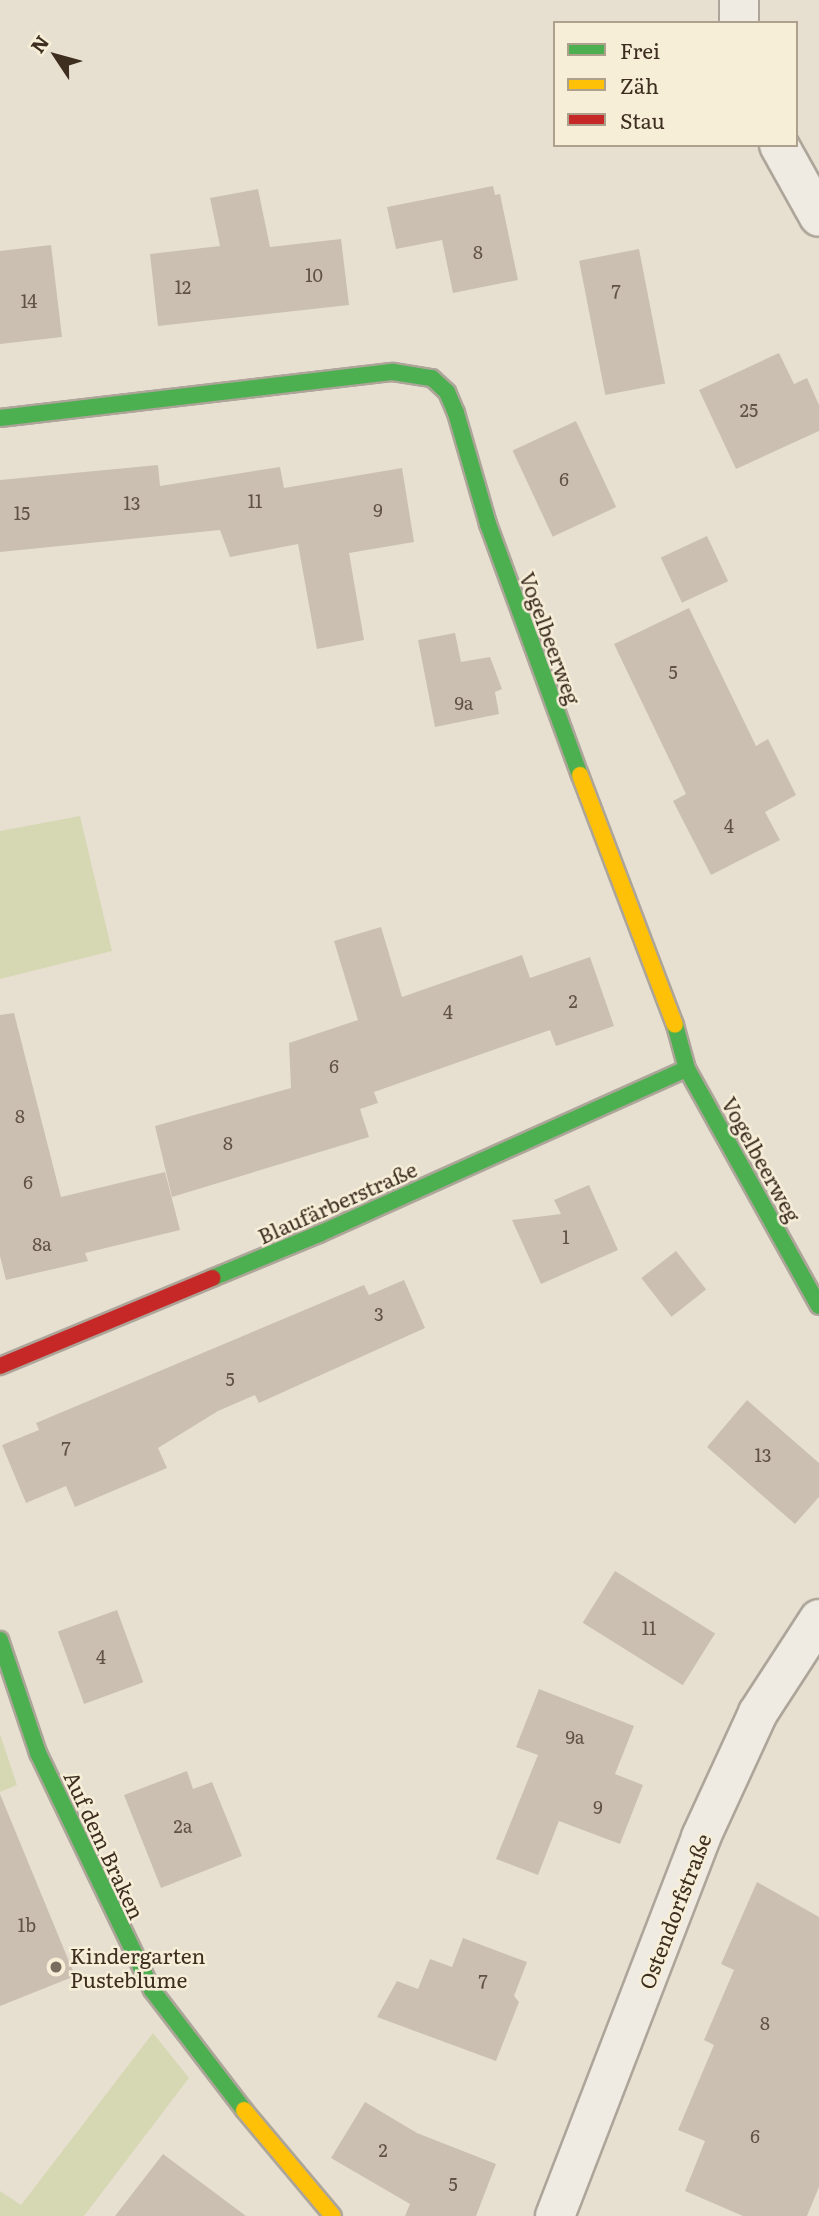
<!DOCTYPE html>
<meta charset="utf-8">
<style>
body{margin:0}
#map{position:relative;width:819px;height:2216px;overflow:hidden;background:#e7e0d1;font-family:Literata,serif}
div>[style]{position:absolute}
.green>*{inset:0;background:#d6d7b3}
.building>*{inset:0;background:#cbbfb2;transform-origin:0 0}
.roads{filter:drop-shadow(2px 0 #ada599) drop-shadow(-2px 0 #ada599) drop-shadow(0 2px #ada599) drop-shadow(0 -2px #ada599)}
.street>*{height:38px;margin:-19px;padding:0 19px;transform-origin:19px;border-radius:19px;background:#efebe3}
.fast>*{height:16px;margin:-8px;padding:0 8px;transform-origin:8px;border-radius:8px;background:#4caf50}
.slow>*{height:16px;margin:-8px;padding:0 8px;transform-origin:8px;border-radius:8px;background:#ffc107}
.jam>*{height:16px;margin:-8px;padding:0 8px;transform-origin:8px;border-radius:8px;background:#c62828}
.dots>*{width:19px;height:19px;translate:-50% -50%;box-sizing:border-box;border:4px solid #f7eed8;border-radius:50%}
span{translate:-50% -50%;white-space:nowrap;text-align:center;line-height:1.15;-webkit-text-stroke:5px #f7eed8;paint-order:stroke}
.number-label{font-size:18px;color:#605244}
.number-label span{-webkit-text-stroke-width:0}
.street-label{font-size:21px;color:#3d2e20}
.poi-label{font-size:21px;color:#3d2e20}
.left{translate:0 -50%;text-align:left}
.legend{position:absolute;left:553px;top:21px;width:245px;height:126px;box-sizing:border-box;background:#f7eed8;border:2px solid #ada18e;margin:0;padding:9px 12px;list-style:none;font-size:21px;color:#3d2e20}
.legend li{display:flex;align-items:center;gap:14px;height:35px}
.legend b{width:35px;border:2px solid #ada18e}
.north{position:absolute;left:21px;top:21px;width:70px;height:70px;-webkit-text-stroke:5px #f7eed8;paint-order:stroke;rotate:306deg;font-size:19px;font-weight:700;line-height:28px;text-align:center;color:#3d2e20}
.north::after{content:'';display:block;margin:auto;width:24px;height:32px;background:#3d2e20;clip-path:polygon(50% 0,100% 100%,50% 72%,0 100%)}
</style>
<div id="map">
<div class="green">
<div style="clip-path:polygon(80px 816px,112px 951px,0 979px,0 831px)"></div>
<div style="clip-path:polygon(0 1734px,17px 1785px,0 1792px)"></div>
<div style="clip-path:polygon(153px 2033px,189px 2078px,84px 2216px,0 2216px,0 2191px,21px 2205px)"></div>
</div>
<div class="building">
<div style="clip-path:polygon(493px 186px,495px 195px,500px 194px,518px 280px,453px 293px,442px 240px,396px 249px,387px 207px)"></div>
<div style="clip-path:polygon(258px 189px,270px 247px,341px 239px,349px 305px,158px 326px,150px 254px,220px 246px,210px 198px)"></div>
<div style="clip-path:polygon(51px 245px,62px 337px,0 344px,0 251px)"></div>
<div style="left:639px;top:249px;width:137px;height:61px;rotate:79deg"></div>
<div style="clip-path:polygon(779px 353px,794px 384px,807px 378px,819px 405px,819px 431px,736px 469px,699px 390px)"></div>
<div style="left:576px;top:421px;width:95px;height:70px;rotate:65deg"></div>
<div style="clip-path:polygon(158px 465px,160px 486px,280px 467px,284px 488px,402px 468px,414px 542px,349px 553px,364px 640px,317px 649px,298px 544px,230px 557px,220px 530px,0 552px,0 480px)"></div>
<div style="left:707px;top:536px;width:50px;height:51px;rotate:65deg"></div>
<div style="clip-path:polygon(689px 608px,756px 746px,768px 739px,796px 795px,765px 812px,780px 840px,711px 875px,673px 801px,686px 794px,614px 644px)"></div>
<div style="clip-path:polygon(455px 633px,461px 662px,490px 657px,502px 689px,495px 692px,499px 714px,435px 727px,418px 640px)"></div>
<div style="clip-path:polygon(381px 927px,402px 997px,522px 955px,530px 978px,590px 957px,614px 1026px,556px 1046px,550px 1030px,374px 1092px,378px 1103px,360px 1109px,369px 1137px,172px 1197px,155px 1126px,291px 1088px,289px 1043px,358px 1020px,334px 941px)"></div>
<div style="clip-path:polygon(14px 1013px,61px 1197px,165px 1172px,180px 1230px,85px 1253px,88px 1261px,6px 1280px,0 1256px,0 1015px)"></div>
<div style="clip-path:polygon(589px 1185px,618px 1250px,541px 1284px,512px 1220px,561px 1214px,554px 1200px)"></div>
<div style="left:676px;top:1251px;width:49px;height:44px;rotate:52deg"></div>
<div style="clip-path:polygon(404px 1280px,425px 1328px,259px 1403px,255px 1395px,218px 1411px,158px 1448px,167px 1468px,75px 1507px,66px 1486px,26px 1503px,2px 1445px,39px 1430px,36px 1423px,364px 1285px,369px 1295px)"></div>
<div style="clip-path:polygon(747px 1400px,819px 1463px,819px 1497px,795px 1524px,707px 1447px)"></div>
<div style="left:615px;top:1571px;width:118px;height:61px;rotate:32deg"></div>
<div style="left:117px;top:1610px;width:77px;height:63px;rotate:70deg"></div>
<div style="clip-path:polygon(539px 1689px,634px 1726px,615px 1774px,643px 1785px,620px 1844px,559px 1821px,538px 1875px,496px 1859px,538px 1755px,516px 1747px)"></div>
<div style="clip-path:polygon(187px 1771px,193px 1789px,212px 1782px,242px 1856px,161px 1888px,124px 1795px)"></div>
<div style="clip-path:polygon(0 1794px,75px 1976px,0 2006px)"></div>
<div style="clip-path:polygon(757px 1882px,819px 1917px,819px 2187px,807px 2216px,743px 2216px,685px 2191px,705px 2141px,678px 2130px,714px 2045px,704px 2040px,734px 1970px,721px 1964px)"></div>
<div style="clip-path:polygon(463px 1938px,527px 1962px,514px 1996px,519px 2002px,496px 2061px,377px 2017px,397px 1981px,418px 1989px,430px 1959px,452px 1967px)"></div>
<div style="clip-path:polygon(365px 2102px,417px 2133px,496px 2164px,476px 2216px,405px 2216px,410px 2204px,331px 2158px)"></div>
<div style="clip-path:polygon(163px 2154px,246px 2216px,115px 2216px)"></div>
</div>
<div class="roads">
<div class="street">
<div style="left:739px;top:23px;width:23px;rotate:-90deg"></div>
<div style="left:779px;top:145px;width:82px;rotate:60.9deg"></div>
<div style="left:555px;top:2216px;width:406px;rotate:-68.9deg"></div>
<div style="left:701px;top:1837px;width:136px;rotate:-65.3deg"></div>
<div style="left:758px;top:1713px;width:112px;rotate:-57deg"></div>
</div>
<div class="fast">
<div style="left:0;top:418px;width:396px;rotate:-6.7deg"></div>
<div style="left:393px;top:372px;width:39px;rotate:9deg"></div>
<div style="left:432px;top:378px;width:21px;rotate:43deg"></div>
<div style="left:447px;top:392px;width:23px;rotate:67deg"></div>
<div style="left:456px;top:413px;width:116px;rotate:73.9deg"></div>
<div style="left:488px;top:524px;width:267px;rotate:69.9deg"></div>
<div style="left:675px;top:1025px;width:46px;rotate:74.7deg"></div>
<div style="left:687px;top:1069px;width:271px;rotate:60.9deg"></div>
<div style="left:212px;top:1278px;width:116px;rotate:-22.4deg"></div>
<div style="left:319px;top:1234px;width:403px;rotate:-24.2deg"></div>
<div style="left:0;top:1640px;width:119px;rotate:71.4deg"></div>
<div style="left:38px;top:1753px;width:263px;rotate:64.3deg"></div>
<div style="left:152px;top:1990px;width:151px;rotate:52.5deg"></div>
</div>
<div class="slow">
<div style="left:580px;top:775px;width:267px;rotate:69.2deg"></div>
<div style="left:244px;top:2110px;width:138px;rotate:50deg"></div>
</div>
<div class="jam">
<div style="left:0;top:1366px;width:230px;rotate:-22.5deg"></div>
</div>
</div>
<div class="dots">
<div style="left:56px;top:1967px;background:#786c5e"></div>
</div>
<div class="number-label">
<span style="left:478px;top:252px">8</span>
<span style="left:314px;top:275px">10</span>
<span style="left:183px;top:287px">12</span>
<span style="left:616px;top:291px">7</span>
<span style="left:29px;top:301px">14</span>
<span style="left:749px;top:410px">25</span>
<span style="left:564px;top:479px">6</span>
<span style="left:255px;top:501px">11</span>
<span style="left:132px;top:503px">13</span>
<span style="left:378px;top:510px">9</span>
<span style="left:22px;top:513px">15</span>
<span style="left:673px;top:672px">5</span>
<span style="left:464px;top:703px">9a</span>
<span style="left:729px;top:826px">4</span>
<span style="left:573px;top:1001px">2</span>
<span style="left:448px;top:1012px">4</span>
<span style="left:334px;top:1066px">6</span>
<span style="left:20px;top:1116px">8</span>
<span style="left:228px;top:1143px">8</span>
<span style="left:28px;top:1182px">6</span>
<span style="left:566px;top:1237px">1</span>
<span style="left:42px;top:1244px">8a</span>
<span style="left:379px;top:1314px">3</span>
<span style="left:230px;top:1379px">5</span>
<span style="left:66px;top:1448px">7</span>
<span style="left:763px;top:1455px">13</span>
<span style="left:649px;top:1628px">11</span>
<span style="left:101px;top:1657px">4</span>
<span style="left:575px;top:1737px">9a</span>
<span style="left:598px;top:1807px">9</span>
<span style="left:183px;top:1826px">2a</span>
<span style="left:27px;top:1925px">1b</span>
<span style="left:483px;top:1981px">7</span>
<span style="left:765px;top:2023px">8</span>
<span style="left:755px;top:2136px">6</span>
<span style="left:383px;top:2150px">2</span>
<span style="left:453px;top:2184px">5</span>
</div>
<div class="street-label">
<span style="left:551px;top:638px;rotate:70deg">Vogelbeerweg</span>
<span style="left:762px;top:1159px;rotate:61deg">Vogelbeerweg</span>
<span style="left:337px;top:1202px;rotate:-24deg">Blaufärberstraße</span>
<span style="left:105px;top:1845px;rotate:65deg">Auf dem Braken</span>
<span style="left:674px;top:1911px;rotate:-69deg">Ostendorfstraße</span>
</div>
<div class="poi-label">
<span class="left" style="left:70px;top:1967px">Kindergarten<br>Pusteblume</span>
</div>
<ul class="legend">
<li><b style="height:9px;background:#4caf50"></b>Frei</li>
<li><b style="height:9px;background:#ffc107"></b>Zäh</li>
<li><b style="height:9px;background:#c62828"></b>Stau</li>
</ul>
<div class="north">N</div>
</div>
